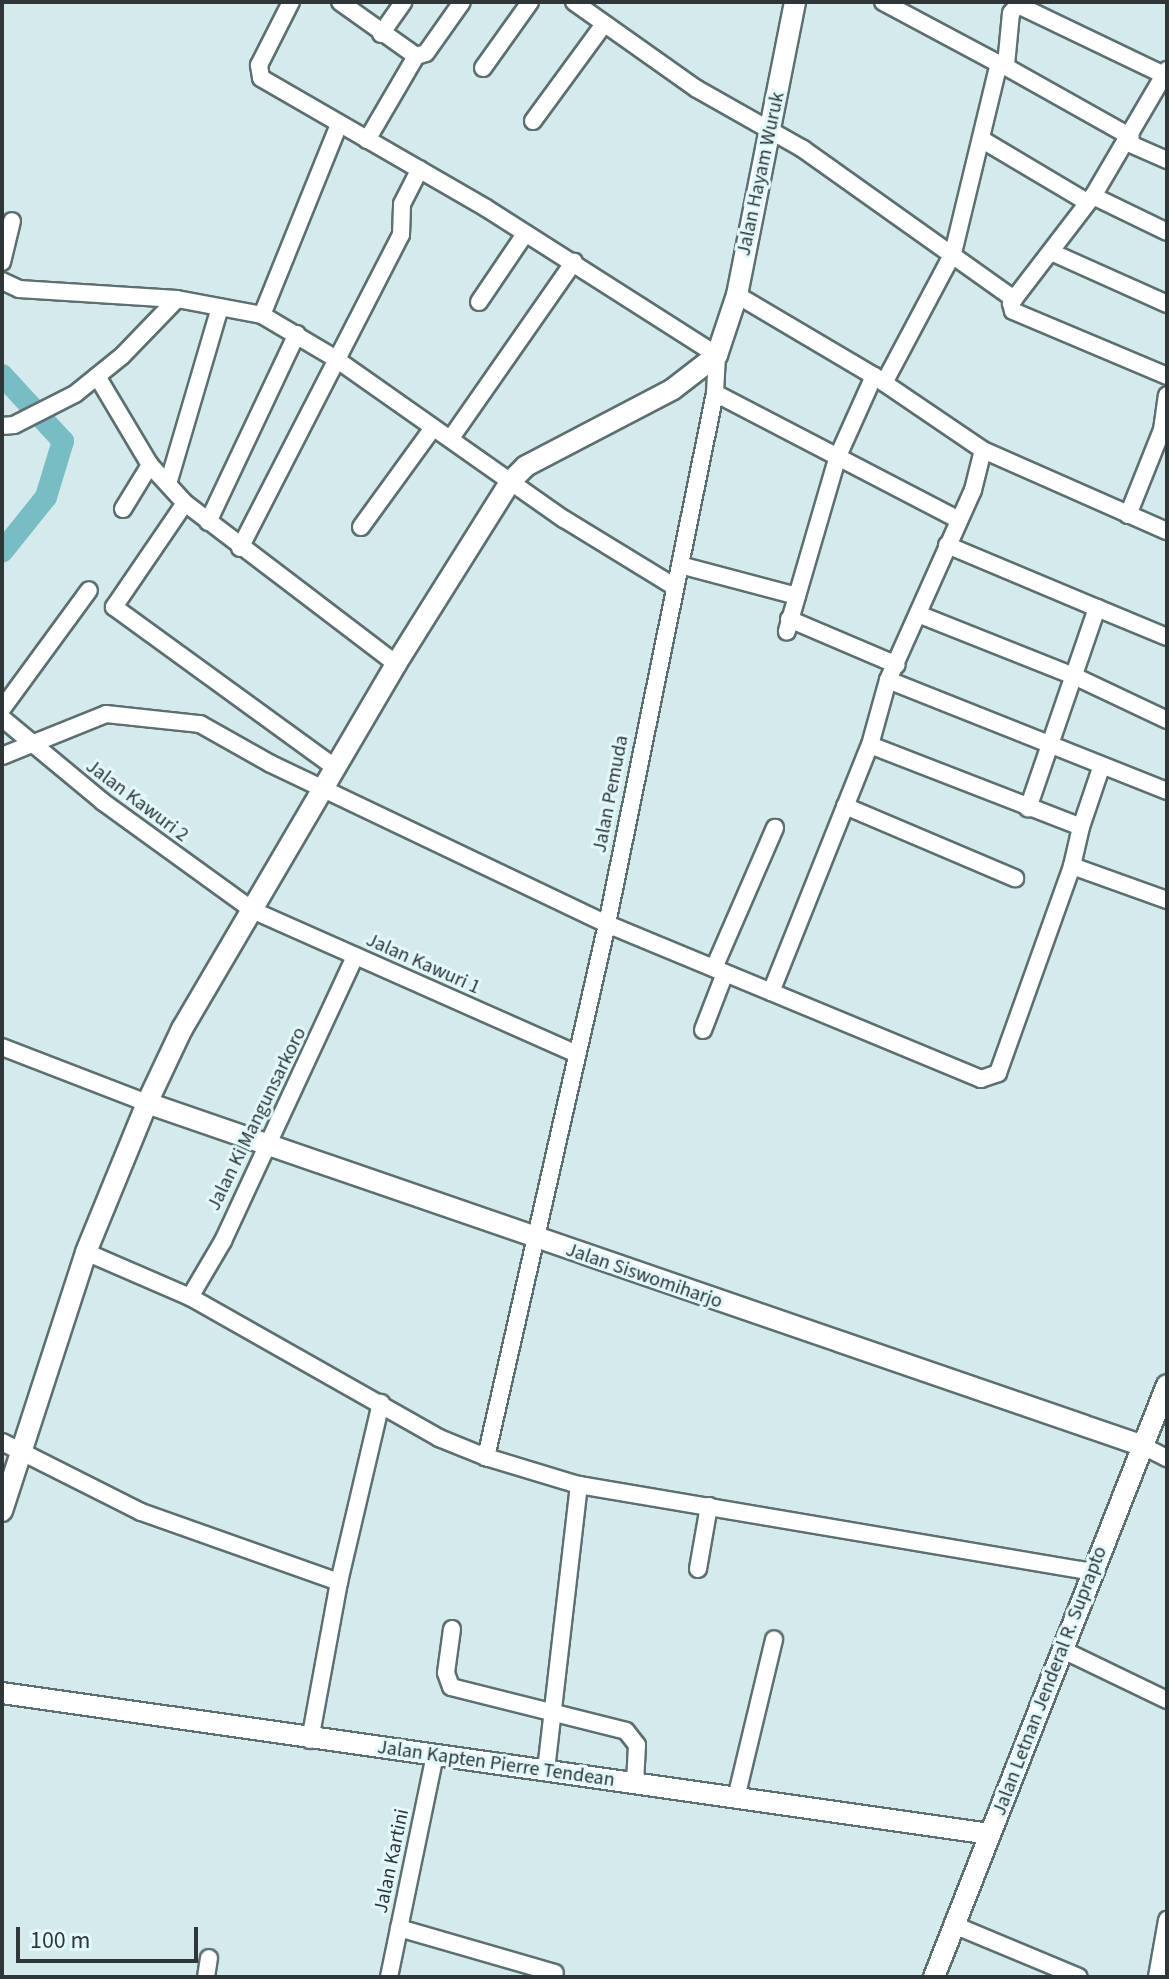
<!DOCTYPE html>
<style>
body{margin:0}
#map{position:relative;width:1169px;height:1979px;overflow:hidden;background:#d5eaed;font-family:"Source Sans 3",sans-serif}
div>[style]{position:absolute}
.river>*{height:22px;margin:-11px;padding:0 11px;transform-origin:11px;border-radius:11px;background:#78bdc4}
.roads{filter:drop-shadow(2px 0 #5c6f71) drop-shadow(-2px 0 #5c6f71) drop-shadow(0 2px #5c6f71) drop-shadow(0 -2px #5c6f71)}
.minor>*{height:16px;margin:-8px;padding:0 8px;transform-origin:8px;border-radius:8px;background:#fff}
.major>*{height:20px;margin:-10px;padding:0 10px;transform-origin:10px;border-radius:10px;background:#fff}
span{translate:-50% -50%;white-space:nowrap;text-align:center;line-height:1.15;-webkit-text-stroke:6px #e3f8fa;paint-order:stroke}
.street-label{font-size:20px;color:#2e3637}
.frame{position:absolute;inset:0;border:4px solid #2e3637;pointer-events:none}
.scale{position:absolute;left:16px;top:1927px;width:182px;height:36px;box-sizing:border-box;border:4px solid #2e3637;border-top:0;padding-left:10px;font-size:24px;line-height:28px;white-space:nowrap;color:#2e3637;-webkit-text-stroke:6px #e3f8fa;paint-order:stroke}
</style>
<div id="map">
<div class="river">
<div style="left:2px;top:375px;width:90px;rotate:47.3deg"></div>
<div style="left:63px;top:441px;width:59px;rotate:106.9deg"></div>
<div style="left:46px;top:497px;width:70px;rotate:128.7deg"></div>
</div>
<div class="roads">
<div class="minor">
<div style="left:291px;top:2px;width:71px;rotate:116.9deg"></div>
<div style="left:259px;top:65px;width:13px;rotate:81deg"></div>
<div style="left:261px;top:78px;width:260px;rotate:30deg"></div>
<div style="left:486px;top:208px;width:274px;rotate:32.5deg"></div>
<div style="left:717px;top:355px;width:38px;rotate:93deg"></div>
<div style="left:715px;top:393px;width:542px;rotate:101.5deg"></div>
<div style="left:607px;top:924px;width:547px;rotate:102.79deg"></div>
<div style="left:340px;top:2px;width:93px;rotate:35.4deg"></div>
<div style="left:574px;top:2px;width:151px;rotate:35.3deg"></div>
<div style="left:697px;top:89px;width:122px;rotate:29.5deg"></div>
<div style="left:803px;top:149px;width:259px;rotate:35.4deg"></div>
<div style="left:883px;top:2px;width:132px;rotate:28.1deg"></div>
<div style="left:381px;top:34px;width:39px;rotate:-55deg"></div>
<div style="left:1006px;top:65px;width:52px;rotate:-84.5deg"></div>
<div style="left:1011px;top:13px;width:11px;rotate:-49deg"></div>
<div style="left:1018px;top:5px;width:162px;rotate:25.6deg"></div>
<div style="left:483px;top:68px;width:81px;rotate:-54.5deg"></div>
<div style="left:1167px;top:70px;width:146px;rotate:120.4deg"></div>
<div style="left:1093px;top:196px;width:135px;rotate:127.5deg"></div>
<div style="left:1011px;top:303px;width:8px;rotate:76deg"></div>
<div style="left:1013px;top:311px;width:167px;rotate:22.9deg"></div>
<div style="left:533px;top:121px;width:120px;rotate:-53.8deg"></div>
<div style="left:981px;top:139px;width:123px;rotate:30.7deg"></div>
<div style="left:367px;top:140px;width:97px;rotate:-59.7deg"></div>
<div style="left:416px;top:56px;width:10px;rotate:-17deg"></div>
<div style="left:426px;top:53px;width:62px;rotate:-54.8deg"></div>
<div style="left:1128px;top:143px;width:43px;rotate:23.6deg"></div>
<div style="left:1093px;top:196px;width:82px;rotate:25.9deg"></div>
<div style="left:1051px;top:252px;width:127px;rotate:24.1deg"></div>
<div style="left:2px;top:262px;width:42px;rotate:-76.3deg"></div>
<div style="left:2px;top:281px;width:19px;rotate:25deg"></div>
<div style="left:19px;top:289px;width:158px;rotate:3.6deg"></div>
<div style="left:177px;top:299px;width:86px;rotate:10.7deg"></div>
<div style="left:262px;top:315px;width:86px;rotate:30.7deg"></div>
<div style="left:336px;top:359px;width:279px;rotate:35.1deg"></div>
<div style="left:564px;top:519px;width:130px;rotate:31.5deg"></div>
<div style="left:737px;top:295px;width:159px;rotate:30.6deg"></div>
<div style="left:874px;top:376px;width:132px;rotate:34.2deg"></div>
<div style="left:983px;top:450px;width:201px;rotate:23.8deg"></div>
<div style="left:479px;top:302px;width:82px;rotate:-55.9deg"></div>
<div style="left:262px;top:315px;width:206px;rotate:-68deg"></div>
<div style="left:97px;top:376px;width:104px;rotate:59.2deg"></div>
<div style="left:150px;top:465px;width:52px;rotate:47.4deg"></div>
<div style="left:185px;top:503px;width:265px;rotate:37.3deg"></div>
<div style="left:884px;top:383px;width:147px;rotate:-62deg"></div>
<div style="left:953px;top:253px;width:195px;rotate:-76.4deg"></div>
<div style="left:999px;top:63px;width:151px;rotate:29.3deg"></div>
<div style="left:715px;top:393px;width:275px;rotate:27.5deg"></div>
<div style="left:2px;top:426px;width:12px;rotate:-5deg"></div>
<div style="left:14px;top:425px;width:68px;rotate:-26.9deg"></div>
<div style="left:75px;top:394px;width:60px;rotate:-39deg"></div>
<div style="left:122px;top:356px;width:79px;rotate:-46deg"></div>
<div style="left:451px;top:438px;width:215px;rotate:-55.1deg"></div>
<div style="left:168px;top:484px;width:184px;rotate:-73.6deg"></div>
<div style="left:185px;top:503px;width:126px;rotate:124.3deg"></div>
<div style="left:114px;top:607px;width:272px;rotate:36deg"></div>
<div style="left:123px;top:509px;width:52px;rotate:-58.5deg"></div>
<div style="left:1128px;top:515px;width:92px;rotate:-68.2deg"></div>
<div style="left:1162px;top:430px;width:35px;rotate:-82deg"></div>
<div style="left:208px;top:522px;width:208px;rotate:-64.7deg"></div>
<div style="left:361px;top:527px;width:122px;rotate:-54deg"></div>
<div style="left:947px;top:545px;width:163px;rotate:22.8deg"></div>
<div style="left:1097px;top:608px;width:212px;rotate:109deg"></div>
<div style="left:240px;top:548px;width:352px;rotate:-62.8deg"></div>
<div style="left:401px;top:235px;width:31px;rotate:-88deg"></div>
<div style="left:402px;top:204px;width:39px;rotate:-63deg"></div>
<div style="left:680px;top:565px;width:121px;rotate:14.8deg"></div>
<div style="left:797px;top:596px;width:37px;rotate:106deg"></div>
<div style="left:797px;top:596px;width:146px;rotate:-73.7deg"></div>
<div style="left:838px;top:456px;width:88px;rotate:-65.8deg"></div>
<div style="left:1097px;top:608px;width:76px;rotate:22.5deg"></div>
<div style="left:918px;top:614px;width:168px;rotate:21.7deg"></div>
<div style="left:1074px;top:676px;width:103px;rotate:25.3deg"></div>
<div style="left:789px;top:619px;width:117px;rotate:23.1deg"></div>
<div style="left:888px;top:680px;width:300px;rotate:21.7deg"></div>
<div style="left:2px;top:709px;width:147px;rotate:-53.8deg"></div>
<div style="left:2px;top:718px;width:131px;rotate:39.7deg"></div>
<div style="left:103px;top:802px;width:184px;rotate:35.9deg"></div>
<div style="left:252px;top:910px;width:355px;rotate:23.9deg"></div>
<div style="left:870px;top:745px;width:226px;rotate:21.2deg"></div>
<div style="left:1081px;top:827px;width:62px;rotate:-71.3deg"></div>
<div style="left:2px;top:756px;width:112px;rotate:-22deg"></div>
<div style="left:106px;top:714px;width:95px;rotate:6.1deg"></div>
<div style="left:200px;top:724px;width:81px;rotate:29.4deg"></div>
<div style="left:271px;top:764px;width:372px;rotate:25.5deg"></div>
<div style="left:607px;top:924px;width:405px;rotate:22.5deg"></div>
<div style="left:981px;top:1079px;width:18px;rotate:-19deg"></div>
<div style="left:998px;top:1073px;width:220px;rotate:-70.3deg"></div>
<div style="left:1072px;top:866px;width:101px;rotate:19.7deg"></div>
<div style="left:845px;top:806px;width:185px;rotate:23deg"></div>
<div style="left:1072px;top:866px;width:40px;rotate:-77deg"></div>
<div style="left:714px;top:968px;width:153px;rotate:-66.5deg"></div>
<div style="left:771px;top:992px;width:266px;rotate:-68.2deg"></div>
<div style="left:870px;top:745px;width:67px;rotate:-74.5deg"></div>
<div style="left:888px;top:680px;width:208px;rotate:-65.9deg"></div>
<div style="left:973px;top:490px;width:41px;rotate:-76deg"></div>
<div style="left:703px;top:1030px;width:61px;rotate:-68.9deg"></div>
<div style="left:2px;top:1047px;width:155px;rotate:21.1deg"></div>
<div style="left:86px;top:1252px;width:113px;rotate:23.4deg"></div>
<div style="left:190px;top:1297px;width:286px;rotate:29.5deg"></div>
<div style="left:439px;top:1438px;width:51px;rotate:22deg"></div>
<div style="left:486px;top:1457px;width:97px;rotate:16.8deg"></div>
<div style="left:579px;top:1485px;width:521px;rotate:9.61deg"></div>
<div style="left:190px;top:1297px;width:65px;rotate:-59.5deg"></div>
<div style="left:223px;top:1241px;width:314px;rotate:-65.1deg"></div>
<div style="left:2px;top:1442px;width:156px;rotate:26.7deg"></div>
<div style="left:141px;top:1512px;width:210px;rotate:19.5deg"></div>
<div style="left:1143px;top:1446px;width:27px;rotate:27deg"></div>
<div style="left:698px;top:1569px;width:64px;rotate:-80.1deg"></div>
<div style="left:452px;top:1629px;width:44px;rotate:97.8deg"></div>
<div style="left:446px;top:1673px;width:15px;rotate:70deg"></div>
<div style="left:451px;top:1687px;width:180px;rotate:14.1deg"></div>
<div style="left:626px;top:1731px;width:18px;rotate:52deg"></div>
<div style="left:637px;top:1745px;width:38px;rotate:93deg"></div>
<div style="left:1063px;top:1650px;width:115px;rotate:25.7deg"></div>
<div style="left:310px;top:1740px;width:161px;rotate:-79.6deg"></div>
<div style="left:339px;top:1582px;width:184px;rotate:-76.8deg"></div>
<div style="left:546px;top:1770px;width:287px;rotate:-83.4deg"></div>
<div style="left:736px;top:1798px;width:163px;rotate:-76.5deg"></div>
<div style="left:954px;top:1925px;width:135px;rotate:22.6deg"></div>
<div style="left:399px;top:1928px;width:162px;rotate:16.1deg"></div>
<div style="left:206px;top:1977px;width:19px;rotate:-81deg"></div>
<div style="left:389px;top:1977px;width:228px;rotate:-78.3deg"></div>
<div style="left:1157px;top:1977px;width:58px;rotate:-80deg"></div>
</div>
<div class="major">
<div style="left:147px;top:1103px;width:1053px;rotate:19deg"></div>
<div style="left:2px;top:1511px;width:272px;rotate:-72deg"></div>
<div style="left:86px;top:1252px;width:161px;rotate:-67.7deg"></div>
<div style="left:147px;top:1103px;width:82px;rotate:-64.7deg"></div>
<div style="left:182px;top:1029px;width:423px;rotate:-59.6deg"></div>
<div style="left:396px;top:664px;width:216px;rotate:-57.9deg"></div>
<div style="left:511px;top:481px;width:21px;rotate:-45deg"></div>
<div style="left:526px;top:466px;width:166px;rotate:-27.6deg"></div>
<div style="left:673px;top:389px;width:56px;rotate:-37.7deg"></div>
<div style="left:717px;top:355px;width:63px;rotate:-71.6deg"></div>
<div style="left:737px;top:295px;width:299px;rotate:-78.8deg"></div>
<div style="left:2px;top:1693px;width:998px;rotate:8.12deg"></div>
<div style="left:934px;top:1977px;width:636px;rotate:-68.52deg"></div>
</div>
</div>
<div class="street-label">
<span style="left:761px;top:174px;rotate:-78deg">Jalan Hayam Wuruk</span>
<span style="left:611px;top:794px;rotate:-79deg">Jalan Pemuda</span>
<span style="left:137px;top:801px;rotate:37deg">Jalan Kawuri 2</span>
<span style="left:423px;top:964px;rotate:24deg">Jalan Kawuri 1</span>
<span style="left:257px;top:1119px;rotate:-64deg">Jalan Ki Mangunsarkoro</span>
<span style="left:644px;top:1276px;rotate:19deg">Jalan Siswomiharjo</span>
<span style="left:1050px;top:1681px;rotate:-69deg">Jalan Letnan Jenderal R. Suprapto</span>
<span style="left:496px;top:1764px;rotate:8deg">Jalan Kapten Pierre Tendean</span>
<span style="left:392px;top:1861px;rotate:-78deg">Jalan Kartini</span>
</div>
<div class="frame"></div>
<div class="scale">100 m</div>
</div>
